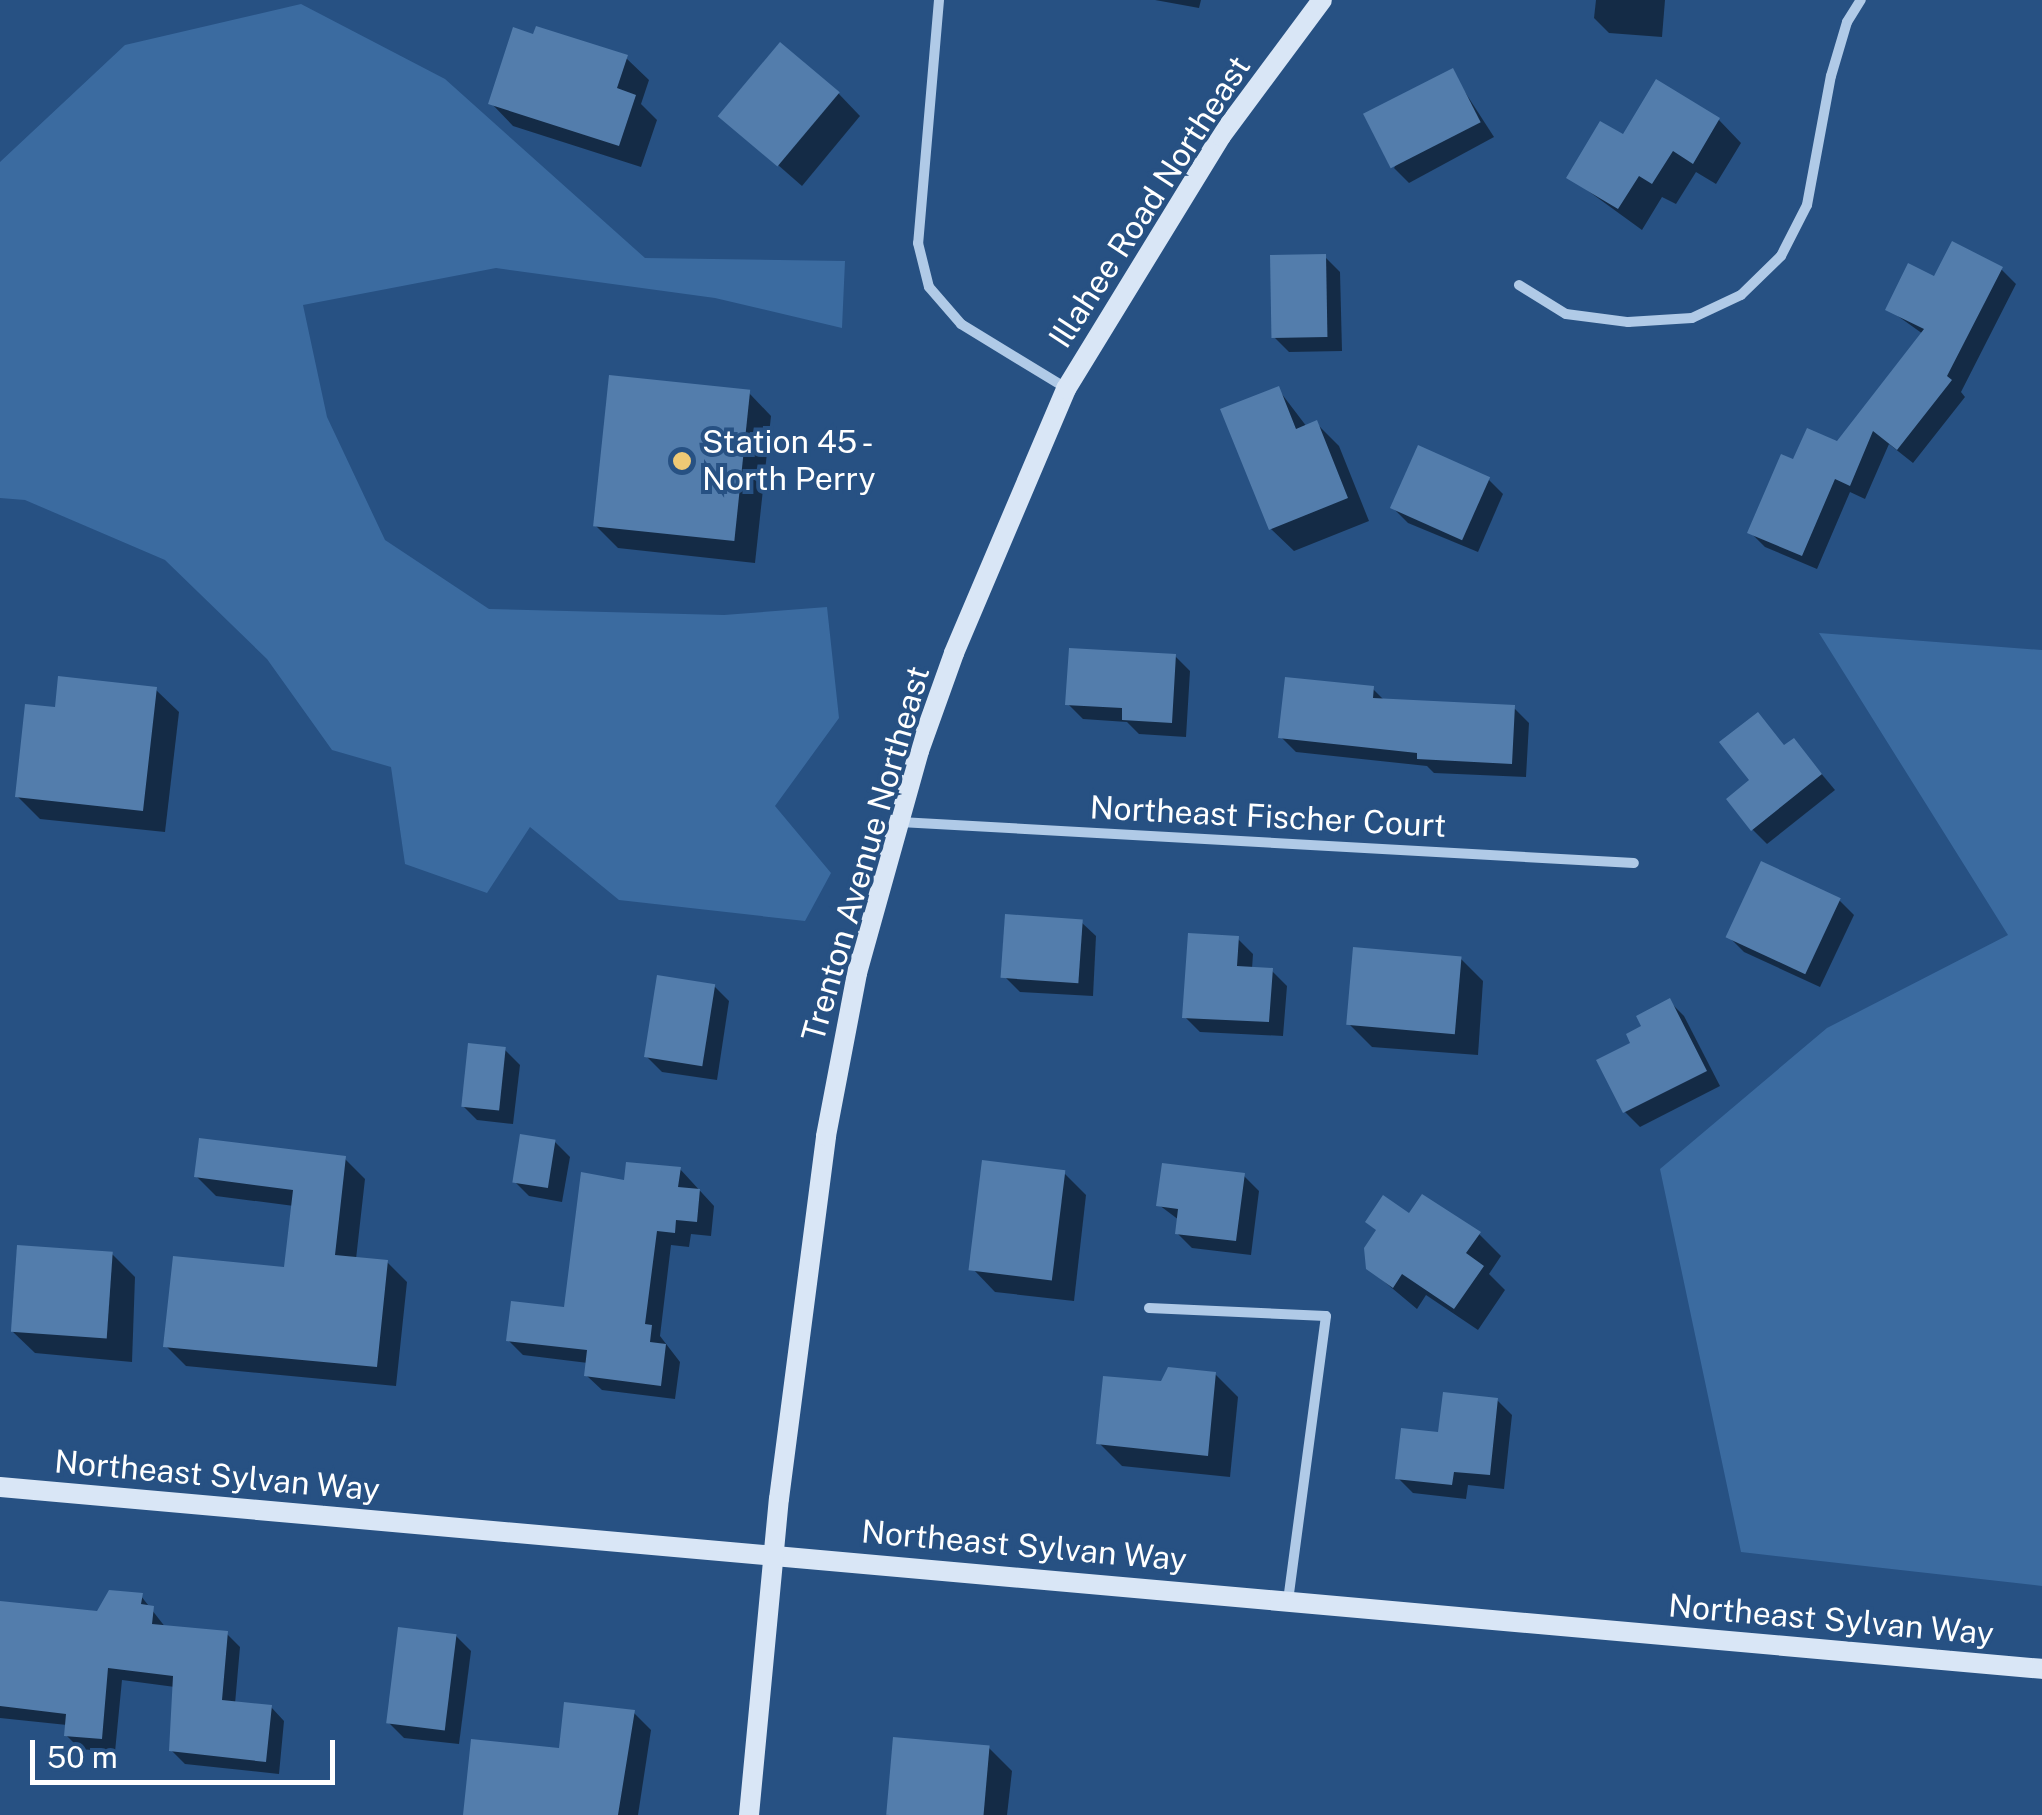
<!DOCTYPE html>
<style>
body{margin:0}
#map{position:relative;width:2042px;height:1815px;overflow:hidden;background:#275183;font-family:"Public Sans",sans-serif}
div>[style]{position:absolute}
.green>*{inset:0;background:#3b6ba0}
.shadow>*{inset:0;background:#0007}
.building>*{inset:0;background:#537dac;transform-origin:0 0}
.street>*{height:10px;margin:-5px;padding:0 5px;transform-origin:5px;border-radius:5px;background:#b0cae7}
.secondary>*{height:20px;margin:-10px;padding:0 10px;transform-origin:10px;border-radius:10px;background:#d9e6f6}
.dots>*{width:28px;height:28px;translate:-50% -50%;box-sizing:border-box;border:5px solid #275183;border-radius:50%}
span{translate:-50% -50%;white-space:nowrap;text-align:center;line-height:1.15;-webkit-text-stroke:8px #275183;paint-order:stroke}
.street-label{font-size:32px;color:#fff}
.poi-label{font-size:32px;color:#fff}
.left{translate:0 -50%;text-align:left}
.scale{position:absolute;left:30px;top:1740px;width:305px;height:45px;box-sizing:border-box;border:5px solid #fff;border-top:0;padding-left:12px;font-size:30px;line-height:35px;white-space:nowrap;color:#fff;-webkit-text-stroke:8px #275183;paint-order:stroke}
</style>
<div id="map">
<div class="green">
<div style="clip-path:polygon(301px 4px,445px 79px,645px 258px,845px 261px,842px 328px,715px 298px,496px 268px,303px 305px,327px 417px,385px 540px,489px 609px,724px 615px,827px 607px,839px 718px,775px 806px,831px 873px,805px 921px,619px 900px,530px 827px,487px 893px,405px 864px,391px 767px,332px 750px,267px 659px,165px 560px,25px 500px,0 498px,0 162px,125px 45px)"></div>
<div style="clip-path:polygon(1819px 633px,2042px 650px,2042px 1586px,1741px 1552px,1660px 1169px,1827px 1028px,2008px 935px)"></div>
</div>
<div class="shadow">
<div style="clip-path:polygon(1155px 0,1201px 0,1199px 8px)"></div>
<div style="clip-path:polygon(1596px 0,1665px 0,1662px 37px,1609px 33px,1594px 18px)"></div>
<div style="clip-path:polygon(626px 58px,649px 80px,641px 104px,657px 120px,641px 167px,513px 126px,491px 103px)"></div>
<div style="clip-path:polygon(1452px 72px,1494px 137px,1409px 183px,1394px 168px)"></div>
<div style="clip-path:polygon(1657px 83px,1719px 120px,1741px 143px,1716px 184px,1696px 172px,1676px 204px,1662px 197px,1642px 230px,1569px 177px,1623px 138px)"></div>
<div style="clip-path:polygon(838px 93px,860px 116px,802px 186px,722px 116px)"></div>
<div style="clip-path:polygon(1325px 257px,1340px 272px,1342px 351px,1289px 352px,1274px 337px)"></div>
<div style="clip-path:polygon(2001px 269px,2016px 284px,1961px 392px,1965px 397px,1913px 463px,1889px 444px,1865px 499px,1850px 492px,1817px 569px,1765px 547px,1750px 532px,1795px 462px,1838px 444px,1923px 334px,1888px 309px,1935px 279px)"></div>
<div style="clip-path:polygon(1278px 389px,1307px 427px,1316px 423px,1339px 446px,1369px 521px,1294px 551px,1271px 529px)"></div>
<div style="clip-path:polygon(749px 393px,771px 416px,755px 563px,618px 548px,595px 525px)"></div>
<div style="clip-path:polygon(1488px 479px,1503px 494px,1478px 552px,1408px 523px,1393px 508px)"></div>
<div style="clip-path:polygon(1175px 656px,1190px 671px,1186px 737px,1139px 734px,1127px 722px,1083px 719px,1068px 704px)"></div>
<div style="clip-path:polygon(1373px 689px,1385px 701px,1514px 708px,1529px 723px,1526px 777px,1434px 773px,1427px 766px,1296px 752px,1281px 737px)"></div>
<div style="clip-path:polygon(156px 690px,179px 712px,165px 832px,40px 819px,17px 796px,57px 710px)"></div>
<div style="clip-path:polygon(1794px 741px,1835px 790px,1767px 844px,1752px 829px)"></div>
<div style="clip-path:polygon(1839px 900px,1854px 915px,1820px 987px,1744px 952px,1729px 937px)"></div>
<div style="clip-path:polygon(1081px 922px,1096px 936px,1093px 996px,1020px 992px,1005px 977px)"></div>
<div style="clip-path:polygon(1238px 939px,1253px 954px,1252px 969px,1272px 971px,1287px 986px,1283px 1036px,1200px 1032px,1185px 1017px)"></div>
<div style="clip-path:polygon(1461px 959px,1483px 981px,1478px 1055px,1372px 1047px,1349px 1024px)"></div>
<div style="clip-path:polygon(714px 986px,729px 1001px,717px 1080px,662px 1072px,647px 1057px)"></div>
<div style="clip-path:polygon(1669px 1001px,1684px 1016px,1720px 1086px,1640px 1127px,1625px 1112px,1634px 1044px)"></div>
<div style="clip-path:polygon(505px 1050px,520px 1065px,513px 1124px,477px 1120px,462px 1105px)"></div>
<div style="clip-path:polygon(555px 1142px,570px 1157px,562px 1202px,529px 1196px,514px 1181px)"></div>
<div style="clip-path:polygon(345px 1159px,365px 1179px,356px 1259px,387px 1262px,407px 1282px,396px 1386px,186px 1366px,166px 1346px,286px 1270px,294px 1206px,216px 1196px,196px 1176px)"></div>
<div style="clip-path:polygon(680px 1169px,714px 1206px,711px 1236px,691px 1234px,689px 1247px,671px 1245px,660px 1336px,680px 1362px,675px 1399px,602px 1390px,587px 1376px,588px 1363px,523px 1355px,508px 1340px,566px 1310px,626px 1183px)"></div>
<div style="clip-path:polygon(1064px 1173px,1086px 1195px,1074px 1301px,995px 1292px,973px 1269px)"></div>
<div style="clip-path:polygon(1244px 1176px,1259px 1191px,1251px 1255px,1192px 1248px,1177px 1233px,1179px 1220px,1159px 1205px)"></div>
<div style="clip-path:polygon(1410px 1216px,1479px 1234px,1501px 1256px,1489px 1274px,1505px 1290px,1478px 1330px,1426px 1295px,1417px 1309px,1368px 1268px,1378px 1232px)"></div>
<div style="clip-path:polygon(112px 1254px,135px 1277px,132px 1362px,35px 1353px,12px 1331px)"></div>
<div style="clip-path:polygon(1215px 1374px,1238px 1397px,1230px 1477px,1122px 1466px,1099px 1443px,1163px 1384px)"></div>
<div style="clip-path:polygon(1497px 1400px,1512px 1415px,1504px 1489px,1468px 1485px,1466px 1499px,1413px 1493px,1398px 1478px,1440px 1435px)"></div>
<div style="clip-path:polygon(141px 1596px,166px 1628px,226px 1633px,240px 1647px,235px 1704px,271px 1707px,284px 1721px,279px 1774px,185px 1764px,171px 1750px,175px 1687px,122px 1680px,115px 1752px,80px 1749px,66px 1735px,67px 1725px,0 1718px,0 1604px,98px 1614px)"></div>
<div style="clip-path:polygon(456px 1636px,471px 1651px,459px 1744px,404px 1738px,389px 1723px)"></div>
<div style="clip-path:polygon(633px 1712px,651px 1730px,638px 1815px,465px 1815px)"></div>
<div style="clip-path:polygon(989px 1748px,1012px 1771px,1007px 1815px,889px 1815px)"></div>
</div>
<div class="building">
<div style="clip-path:polygon(536px 26px,628px 55px,617px 88px,636px 95px,619px 146px,488px 104px,513px 27px,533px 34px)"></div>
<div style="left:780px;top:42px;width:78px;height:97px;rotate:40deg"></div>
<div style="left:1453px;top:68px;width:61px;height:101px;rotate:63deg"></div>
<div style="clip-path:polygon(1656px 79px,1720px 118px,1693px 164px,1673px 151px,1652px 184px,1639px 176px,1618px 209px,1566px 178px,1600px 121px,1623px 134px)"></div>
<div style="clip-path:polygon(1952px 241px,2003px 267px,1947px 376px,1952px 380px,1897px 450px,1873px 431px,1850px 486px,1835px 479px,1802px 556px,1747px 533px,1781px 454px,1793px 459px,1807px 428px,1837px 441px,1924px 329px,1885px 310px,1908px 263px,1934px 276px)"></div>
<div style="left:1326px;top:254px;width:83px;height:56px;rotate:89deg"></div>
<div style="left:609px;top:375px;width:142px;height:152px;rotate:6deg"></div>
<div style="clip-path:polygon(1279px 386px,1296px 429px,1317px 420px,1348px 498px,1269px 530px,1220px 409px)"></div>
<div style="left:1418px;top:445px;width:79px;height:69px;rotate:24deg"></div>
<div style="clip-path:polygon(1069px 648px,1176px 654px,1172px 723px,1122px 720px,1122px 708px,1065px 705px)"></div>
<div style="clip-path:polygon(58px 676px,157px 687px,143px 811px,15px 797px,25px 704px,55px 707px)"></div>
<div style="clip-path:polygon(1285px 677px,1374px 686px,1373px 698px,1515px 705px,1512px 764px,1417px 759px,1417px 753px,1278px 738px)"></div>
<div style="clip-path:polygon(1758px 712px,1784px 745px,1794px 738px,1822px 774px,1751px 831px,1726px 799px,1749px 780px,1719px 742px)"></div>
<div style="left:1761px;top:861px;width:88px;height:84px;rotate:25deg"></div>
<div style="left:1005px;top:914px;width:78px;height:64px;rotate:4deg"></div>
<div style="clip-path:polygon(1188px 933px,1239px 936px,1237px 966px,1273px 968px,1269px 1022px,1182px 1018px)"></div>
<div style="left:1353px;top:947px;width:109px;height:78px;rotate:5deg"></div>
<div style="left:657px;top:975px;width:59px;height:83px;rotate:9deg"></div>
<div style="clip-path:polygon(1670px 998px,1707px 1071px,1623px 1113px,1596px 1060px,1630px 1043px,1626px 1034px,1641px 1026px,1636px 1016px)"></div>
<div style="left:468px;top:1043px;width:38px;height:64px;rotate:6deg"></div>
<div style="left:520px;top:1134px;width:36px;height:49px;rotate:9deg"></div>
<div style="clip-path:polygon(199px 1138px,346px 1156px,335px 1255px,388px 1260px,377px 1367px,163px 1347px,173px 1256px,284px 1267px,293px 1190px,194px 1177px)"></div>
<div style="left:982px;top:1160px;width:84px;height:111px;rotate:7deg"></div>
<div style="clip-path:polygon(626px 1162px,681px 1167px,678px 1187px,700px 1189px,697px 1222px,676px 1220px,675px 1233px,657px 1231px,645px 1324px,652px 1325px,650px 1342px,666px 1344px,661px 1386px,584px 1376px,587px 1350px,506px 1341px,511px 1301px,564px 1307px,581px 1172px,624px 1180px)"></div>
<div style="clip-path:polygon(1162px 1163px,1245px 1173px,1236px 1241px,1175px 1234px,1178px 1209px,1156px 1206px)"></div>
<div style="clip-path:polygon(1422px 1194px,1481px 1232px,1466px 1253px,1484px 1266px,1454px 1309px,1402px 1274px,1393px 1288px,1366px 1269px,1364px 1248px,1376px 1230px,1365px 1222px,1383px 1195px,1409px 1213px)"></div>
<div style="left:17px;top:1245px;width:96px;height:87px;rotate:4deg"></div>
<div style="clip-path:polygon(1168px 1367px,1216px 1372px,1208px 1456px,1096px 1444px,1103px 1376px,1161px 1381px)"></div>
<div style="clip-path:polygon(1443px 1392px,1498px 1398px,1490px 1475px,1454px 1472px,1452px 1485px,1395px 1479px,1401px 1428px,1438px 1432px)"></div>
<div style="clip-path:polygon(109px 1590px,143px 1593px,141px 1604px,154px 1606px,152px 1624px,228px 1631px,222px 1700px,272px 1705px,266px 1762px,169px 1751px,173px 1676px,108px 1668px,102px 1739px,64px 1736px,66px 1714px,0 1706px,0 1601px,97px 1611px)"></div>
<div style="left:398px;top:1627px;width:59px;height:97px;rotate:7deg"></div>
<div style="clip-path:polygon(564px 1702px,635px 1710px,618px 1815px,463px 1815px,471px 1739px,559px 1748px)"></div>
<div style="left:893px;top:1737px;width:97px;height:78px;rotate:5deg"></div>
</div>
<div class="street">
<div style="left:939px;top:0;width:244px;rotate:94.9deg"></div>
<div style="left:918px;top:243px;width:45px;rotate:76deg"></div>
<div style="left:929px;top:287px;width:49px;rotate:49.1deg"></div>
<div style="left:961px;top:324px;width:123px;rotate:31.4deg"></div>
<div style="left:1519px;top:285px;width:55px;rotate:31.7deg"></div>
<div style="left:1566px;top:314px;width:63px;rotate:7.4deg"></div>
<div style="left:1628px;top:322px;width:64px;rotate:-3.6deg"></div>
<div style="left:1692px;top:318px;width:54px;rotate:-25.1deg"></div>
<div style="left:1741px;top:295px;width:56px;rotate:-44.3deg"></div>
<div style="left:1781px;top:256px;width:57px;rotate:-63deg"></div>
<div style="left:1807px;top:205px;width:131px;rotate:-79.5deg"></div>
<div style="left:1831px;top:76px;width:56px;rotate:-73.5deg"></div>
<div style="left:1847px;top:22px;width:26px;rotate:-58deg"></div>
<div style="left:900px;top:822px;width:735px;rotate:3.2deg"></div>
<div style="left:1149px;top:1308px;width:177px;rotate:2.6deg"></div>
<div style="left:1326px;top:1316px;width:287px;rotate:97.6deg"></div>
</div>
<div class="secondary">
<div style="left:0;top:1487px;width:2050px;rotate:5.09deg"></div>
<div style="left:749px;top:1815px;width:317px;rotate:-84.6deg"></div>
<div style="left:779px;top:1499px;width:366px;rotate:-82.6deg"></div>
<div style="left:826px;top:1136px;width:166px;rotate:-79.2deg"></div>
<div style="left:857px;top:973px;width:230px;rotate:-74.4deg"></div>
<div style="left:919px;top:751px;width:104px;rotate:-70.3deg"></div>
<div style="left:954px;top:653px;width:287px;rotate:-67deg"></div>
<div style="left:1066px;top:389px;width:297px;rotate:-58.5deg"></div>
<div style="left:1221px;top:136px;width:169px;rotate:-53.4deg"></div>
</div>
<div class="dots">
<div style="left:682px;top:461px;background:#efc975"></div>
</div>
<div class="street-label">
<span style="left:1150px;top:202px;rotate:-57deg">Illahee Road Northeast</span>
<span style="left:1268px;top:817px;rotate:3deg">Northeast Fischer Court</span>
<span style="left:866px;top:854px;rotate:-74deg">Trenton Avenue Northeast</span>
<span style="left:217px;top:1476px;rotate:5deg">Northeast Sylvan Way</span>
<span style="left:1024px;top:1546px;rotate:5deg">Northeast Sylvan Way</span>
<span style="left:1831px;top:1620px;rotate:5deg">Northeast Sylvan Way</span>
</div>
<div class="poi-label">
<span class="left" style="left:702px;top:461px">Station 45 -<br>North Perry</span>
</div>
<div class="scale">50 m</div>
</div>
